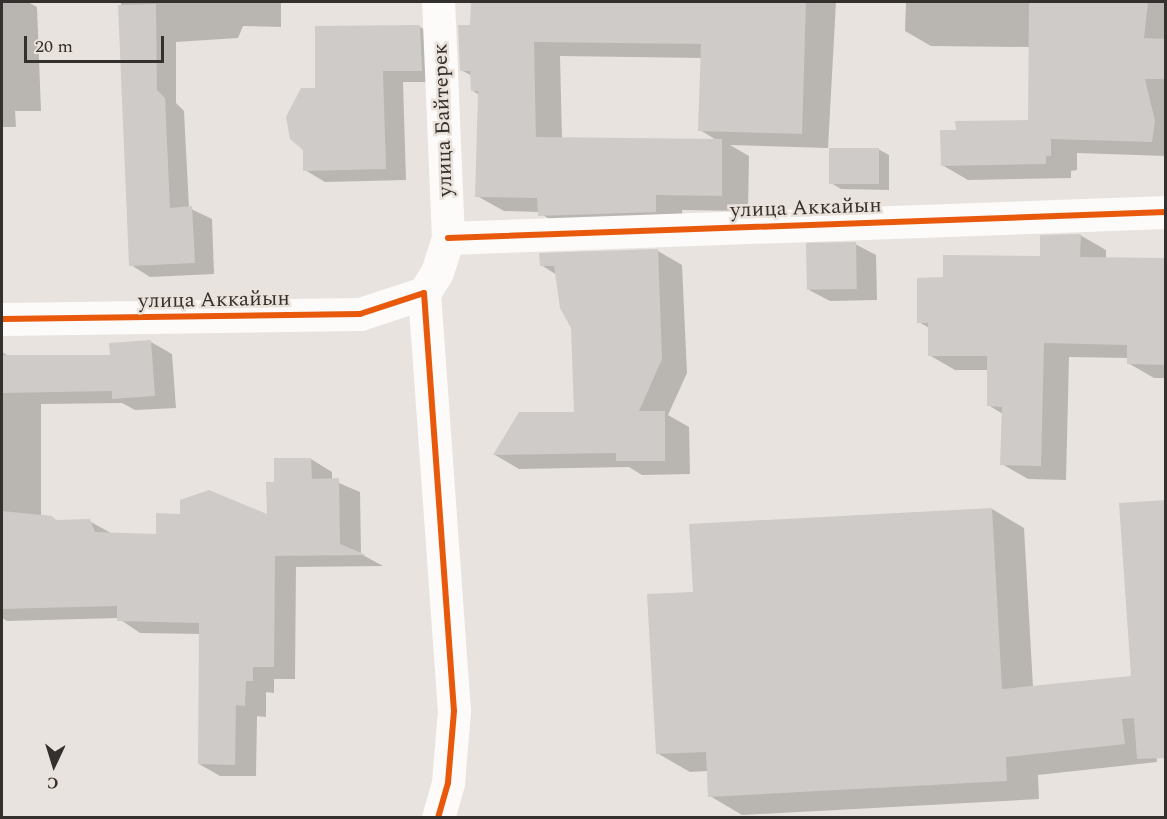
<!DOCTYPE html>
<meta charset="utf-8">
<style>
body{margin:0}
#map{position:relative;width:1167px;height:819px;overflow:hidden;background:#e8e3de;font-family:Spectral,serif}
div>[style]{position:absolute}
.shadow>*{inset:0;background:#0003}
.building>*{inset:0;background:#cfcbc8;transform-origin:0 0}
.minor>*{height:33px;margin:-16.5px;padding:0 16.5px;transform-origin:16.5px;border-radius:16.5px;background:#fcfbfa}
.cycleway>*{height:6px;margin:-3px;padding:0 3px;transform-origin:3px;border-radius:3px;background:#e8590c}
span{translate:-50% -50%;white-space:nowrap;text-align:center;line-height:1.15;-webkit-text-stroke:5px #ebe3db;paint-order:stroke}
.street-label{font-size:21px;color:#33302d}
.frame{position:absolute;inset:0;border:3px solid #33302d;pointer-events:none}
.north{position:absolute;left:24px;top:735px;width:60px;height:60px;-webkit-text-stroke:4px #ebe3db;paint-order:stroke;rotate:184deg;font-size:16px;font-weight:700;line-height:24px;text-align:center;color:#33302d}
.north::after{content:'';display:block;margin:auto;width:21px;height:27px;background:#33302d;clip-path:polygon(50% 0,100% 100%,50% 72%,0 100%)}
.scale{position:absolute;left:24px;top:36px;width:140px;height:27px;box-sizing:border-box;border:3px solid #33302d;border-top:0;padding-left:8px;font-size:18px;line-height:21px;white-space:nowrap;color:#33302d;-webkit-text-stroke:4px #ebe3db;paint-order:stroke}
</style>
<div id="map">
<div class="shadow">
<div style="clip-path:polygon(2px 2px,28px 2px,37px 7px,41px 111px,15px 111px,16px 127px,2px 127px)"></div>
<div style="clip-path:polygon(121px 2px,281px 2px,281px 27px,243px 26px,238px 38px,176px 42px,176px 103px,184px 111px,189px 208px,212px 219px,214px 274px,150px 277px,131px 265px)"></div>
<div style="clip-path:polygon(evenodd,472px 2px,836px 2px,828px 148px,730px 145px,749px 156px,748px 211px,682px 210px,683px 226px,566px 231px,539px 212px,504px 211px,477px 196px,479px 95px,472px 90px,472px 76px,461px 70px,472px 26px,472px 2px,560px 56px,702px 58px,700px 130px,718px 141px,562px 139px,560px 56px)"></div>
<div style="clip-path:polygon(906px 2px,1166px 2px,1166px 156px,1077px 153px,1077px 170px,1071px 171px,1071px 178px,968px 180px,942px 165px,957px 131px,1029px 122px,1030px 47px,931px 46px,905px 31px)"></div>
<div style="clip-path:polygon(420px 27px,440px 39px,442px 82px,403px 82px,406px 180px,325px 182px,305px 170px,317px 89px)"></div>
<div style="clip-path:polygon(878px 149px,889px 155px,889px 190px,841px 189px,831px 183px)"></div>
<div style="clip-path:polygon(1080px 235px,1106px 250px,1106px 259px,1166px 259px,1166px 378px,1154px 378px,1128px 363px,1128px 358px,1069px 357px,1066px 480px,1028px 479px,1002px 464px,1003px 414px,988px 405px,988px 370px,955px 370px,929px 355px,929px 328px,919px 322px,944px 279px,1041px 257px)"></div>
<div style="clip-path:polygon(855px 244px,876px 255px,877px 300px,830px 301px,809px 290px)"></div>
<div style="clip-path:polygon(658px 251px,682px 265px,687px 373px,668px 415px,689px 427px,690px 474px,642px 475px,629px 467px,519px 469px,495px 455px,575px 413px,573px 328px,557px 275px,541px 265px)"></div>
<div style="clip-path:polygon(151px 342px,172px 354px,176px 408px,135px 410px,122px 403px,41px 404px,41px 516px,59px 521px,89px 521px,111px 533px,157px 535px,268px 516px,276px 483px,311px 459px,332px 472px,332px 480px,360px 492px,361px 554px,383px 566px,296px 567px,295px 679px,274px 679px,274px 693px,266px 692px,266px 717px,257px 716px,256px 776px,220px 776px,199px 764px,201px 634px,140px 633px,118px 618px,7px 621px,2px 618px,2px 352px,10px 357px,111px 357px)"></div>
<div style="clip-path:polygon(992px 509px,1024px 528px,1033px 687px,1132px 677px,1154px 737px,1157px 762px,1038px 775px,1039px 799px,742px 815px,710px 796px,708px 771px,690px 772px,657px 753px,694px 593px)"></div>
</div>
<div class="building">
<div style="clip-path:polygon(471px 2px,806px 2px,802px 134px,698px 131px,701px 44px,534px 42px,536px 137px,722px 139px,722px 196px,656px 195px,656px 212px,538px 216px,537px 198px,475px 197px,478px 91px,471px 91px,470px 71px,460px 71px,458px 25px,470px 25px)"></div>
<div style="clip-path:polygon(1029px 2px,1148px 2px,1144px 38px,1166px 39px,1166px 79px,1145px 79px,1155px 121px,1152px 142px,1051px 139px,1051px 156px,1046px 156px,1046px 164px,941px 166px,940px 130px,956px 130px,955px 121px,1028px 120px)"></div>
<div style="clip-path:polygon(156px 4px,157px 90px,165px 98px,170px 208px,192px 206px,195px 263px,129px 266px,118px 5px)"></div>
<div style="clip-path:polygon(420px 25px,422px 71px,383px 71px,386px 169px,303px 171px,303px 150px,290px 139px,286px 117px,301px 88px,315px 88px,315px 26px)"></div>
<div style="left:829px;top:148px;width:50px;height:36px"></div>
<div style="clip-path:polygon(1081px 234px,1080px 257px,1166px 258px,1166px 365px,1127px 364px,1127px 345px,1044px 343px,1041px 466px,1000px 465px,1002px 407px,987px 406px,987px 356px,928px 356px,928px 323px,917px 323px,917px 278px,943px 277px,943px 255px,1040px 256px,1040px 235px)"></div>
<div style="left:856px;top:242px;width:47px;height:50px;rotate:89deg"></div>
<div style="clip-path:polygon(658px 249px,662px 359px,639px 411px,665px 411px,665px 461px,616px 461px,616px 453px,493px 455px,519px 412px,574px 412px,571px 328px,560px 308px,554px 266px,540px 266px,539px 253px)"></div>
<div style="clip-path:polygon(151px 340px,155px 396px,112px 399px,112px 391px,2px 393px,2px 355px,110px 355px,109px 343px)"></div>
<div style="clip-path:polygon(274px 458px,311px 458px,312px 479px,339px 478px,340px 544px,366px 555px,275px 556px,274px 667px,253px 667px,253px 681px,246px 681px,245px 706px,236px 705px,235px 765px,198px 764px,199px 623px,117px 621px,117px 606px,2px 609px,2px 511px,52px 516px,56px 520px,90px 519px,95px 532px,156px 534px,156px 513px,180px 514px,180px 500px,209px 490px,267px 514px,266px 482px,274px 482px)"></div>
<div style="clip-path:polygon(1166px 500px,1166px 758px,1137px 759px,1134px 718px,1122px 719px,1125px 744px,1006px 757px,1007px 781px,708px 797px,706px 752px,656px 754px,647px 594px,693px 592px,689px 524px,992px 508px,1002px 689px,1131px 676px,1119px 503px)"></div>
</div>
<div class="minor">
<div style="left:448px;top:238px;width:718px;rotate:-2.07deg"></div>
<div style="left:424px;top:293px;width:419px;rotate:85.9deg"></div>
<div style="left:454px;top:711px;width:72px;rotate:94.8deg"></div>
<div style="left:448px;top:783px;width:36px;rotate:106deg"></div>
<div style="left:424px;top:293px;width:25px;rotate:-58deg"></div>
<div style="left:437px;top:272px;width:36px;rotate:-72deg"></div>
<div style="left:448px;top:238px;width:236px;rotate:-92.4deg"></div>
<div style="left:2px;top:319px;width:358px;rotate:-0.8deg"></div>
<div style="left:360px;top:314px;width:67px;rotate:-18.2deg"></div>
</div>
<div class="cycleway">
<div style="left:448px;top:238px;width:718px;rotate:-2.07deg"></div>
<div style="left:2px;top:319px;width:358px;rotate:-0.8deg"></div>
<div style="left:360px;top:314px;width:67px;rotate:-18.2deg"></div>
<div style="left:424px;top:293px;width:419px;rotate:85.9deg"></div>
<div style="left:454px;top:711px;width:72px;rotate:94.8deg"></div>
<div style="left:448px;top:783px;width:36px;rotate:106deg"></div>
</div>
<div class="street-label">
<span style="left:443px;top:120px;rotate:-92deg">улица Байтерек</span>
<span style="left:806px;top:208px;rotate:-2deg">улица Аккайын</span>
<span style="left:214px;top:300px;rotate:-1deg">улица Аккайын</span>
</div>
<div class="frame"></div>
<div class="north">С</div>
<div class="scale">20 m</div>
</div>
